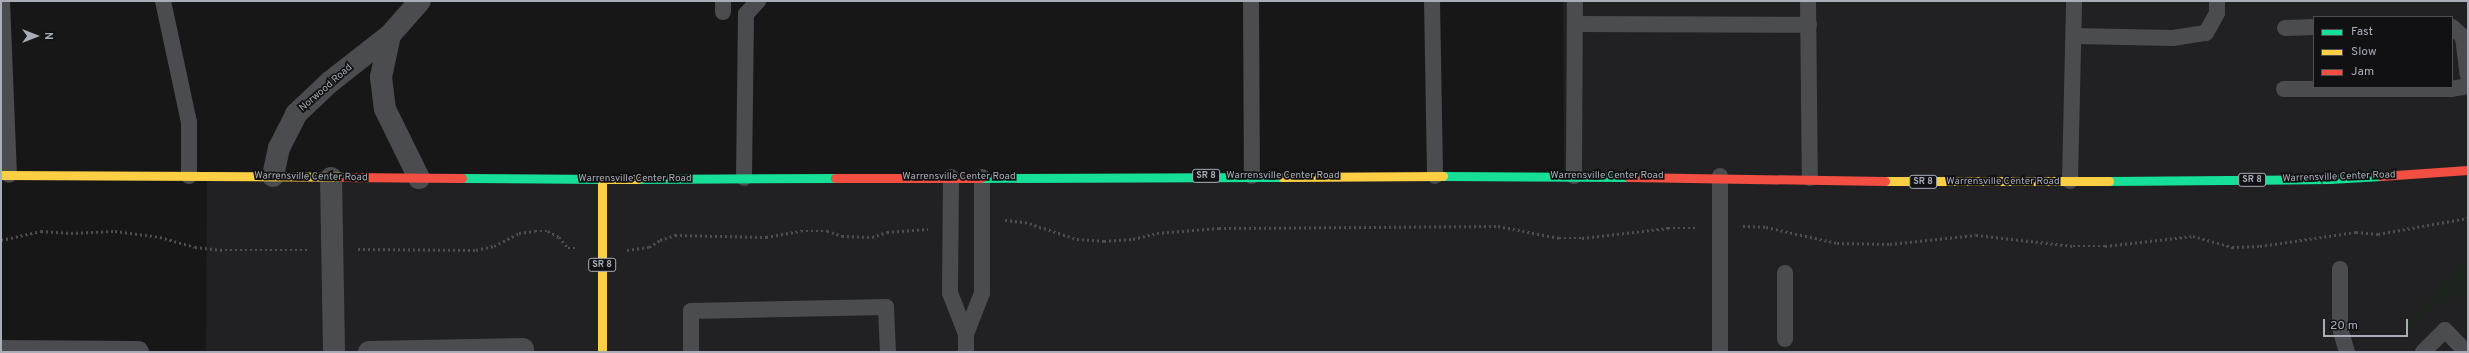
<!DOCTYPE html>
<style>
body{margin:0}
#map{position:relative;width:2469px;height:353px;overflow:hidden;background:#171717;font-family:Overpass,sans-serif}
div>[style]{position:absolute}
.built>*{inset:0;background:#212123}
.green>*{inset:0;background:#1d241e}
.path>*{height:2.5px;margin-top:-1.25px;transform-origin:0;background:repeating-linear-gradient(90deg,#4d4e52 0 2px,transparent 0 5px)}
.lane>*{height:16px;margin:-8px;padding:0 8px;transform-origin:8px;border-radius:8px;background:#4b4c50}
.street>*{height:22px;margin:-11px;padding:0 11px;transform-origin:11px;border-radius:11px;background:#4b4c50}
.fast>*{height:9px;margin:-4.5px;padding:0 4.5px;transform-origin:4.5px;border-radius:4.5px;background:#16e098}
.slow>*{height:9px;margin:-4.5px;padding:0 4.5px;transform-origin:4.5px;border-radius:4.5px;background:#ffcf43}
.jam>*{height:9px;margin:-4.5px;padding:0 4.5px;transform-origin:4.5px;border-radius:4.5px;background:#f24e42}
span{translate:-50% -50%;white-space:nowrap;text-align:center;line-height:1.15;-webkit-text-stroke:3.5px #111113;paint-order:stroke}
.shield-label span{padding:1px 3px;background:#111113;border:1px solid;border-radius:3px;-webkit-text-stroke-width:0}
.shield-label{font-size:9px;color:#a8adb8;font-weight:700}
.street-label{font-size:10px;color:#a8adb8}
.frame{position:absolute;inset:0;border:2px solid #a8adb8;pointer-events:none}
.legend{position:absolute;left:2313px;top:16px;width:140px;height:72px;box-sizing:border-box;background:#111113;border:1px solid #4d4f55;margin:0;padding:5px 7px;list-style:none;font-size:12px;color:#a8adb8}
.legend li{display:flex;align-items:center;gap:8px;height:20px}
.legend b{width:20px;border:1px solid #4d4f55}
.north{position:absolute;left:16px;top:16px;width:40px;height:40px;-webkit-text-stroke:3px #111113;paint-order:stroke;rotate:90deg;font-size:11px;font-weight:700;line-height:16px;text-align:center;color:#a8adb8}
.north::after{content:'';display:block;margin:auto;width:14px;height:18px;background:#a8adb8;clip-path:polygon(50% 0,100% 100%,50% 72%,0 100%)}
.scale{position:absolute;left:2323px;top:319px;width:85px;height:18px;box-sizing:border-box;border:2px solid #a8adb8;border-top:0;padding-left:5px;font-size:12px;line-height:14px;white-space:nowrap;color:#a8adb8;-webkit-text-stroke:3px #111113;paint-order:stroke}
</style>
<div id="map">
<div class="built">
<div style="clip-path:polygon(evenodd,1563px 1px,2468px 1px,2468px 352px,206px 352px,207px 176px,1564px 175px,1563px 1px,2314px 17px,2452px 17px,2452px 87px,2314px 87px,2314px 17px)"></div>
</div>
<div class="green">
<div style="clip-path:polygon(2468px 258px,2468px 297px,2459px 295px,2436px 304px,2406px 332px,2401px 329px)"></div>
</div>
<div class="path">
<div style="left:1005px;top:220px;width:20px;rotate:6deg"></div>
<div style="left:1025px;top:222px;width:55px;rotate:18.1deg"></div>
<div style="left:1077px;top:239px;width:27px;rotate:4deg"></div>
<div style="left:1104px;top:241px;width:29px;rotate:-4deg"></div>
<div style="left:1133px;top:239px;width:25px;rotate:-14deg"></div>
<div style="left:1157px;top:233px;width:62px;rotate:-4.6deg"></div>
<div style="left:1219px;top:228px;width:279px;rotate:-0.4deg"></div>
<div style="left:1498px;top:226px;width:62px;rotate:11.1deg"></div>
<div style="left:1559px;top:238px;width:23px"></div>
<div style="left:1582px;top:238px;width:87px;rotate:-6.6deg"></div>
<div style="left:1668px;top:228px;width:30px"></div>
<div style="left:1743px;top:226px;width:23px;rotate:2deg"></div>
<div style="left:1766px;top:227px;width:73px;rotate:12.7deg"></div>
<div style="left:1837px;top:243px;width:53px;rotate:1.1deg"></div>
<div style="left:1890px;top:244px;width:86px;rotate:-6deg"></div>
<div style="left:1976px;top:235px;width:98px;rotate:6.5deg"></div>
<div style="left:2073px;top:246px;width:32px"></div>
<div style="left:2105px;top:246px;width:89px;rotate:-6.5deg"></div>
<div style="left:2193px;top:236px;width:41px;rotate:15.8deg"></div>
<div style="left:2232px;top:247px;width:28px;rotate:-2deg"></div>
<div style="left:2260px;top:246px;width:97px;rotate:-8.3deg"></div>
<div style="left:2356px;top:232px;width:22px;rotate:5deg"></div>
<div style="left:2378px;top:234px;width:91px;rotate:-10.1deg"></div>
<div style="left:1px;top:240px;width:41px;rotate:-12.7deg"></div>
<div style="left:41px;top:231px;width:30px;rotate:4deg"></div>
<div style="left:71px;top:233px;width:44px;rotate:-2.6deg"></div>
<div style="left:115px;top:231px;width:45px;rotate:7.6deg"></div>
<div style="left:160px;top:237px;width:36px;rotate:16deg"></div>
<div style="left:195px;top:247px;width:30px;rotate:6deg"></div>
<div style="left:225px;top:250px;width:82px"></div>
<div style="left:358px;top:249px;width:118px;rotate:0.5deg"></div>
<div style="left:476px;top:250px;width:18px;rotate:-13deg"></div>
<div style="left:494px;top:246px;width:28px;rotate:-27deg"></div>
<div style="left:519px;top:233px;width:16px;rotate:-7deg"></div>
<div style="left:535px;top:231px;width:13px"></div>
<div style="left:548px;top:231px;width:13px;rotate:29deg"></div>
<div style="left:559px;top:237px;width:14px;rotate:51deg"></div>
<div style="left:568px;top:248px;width:8px"></div>
<div style="left:627px;top:250px;width:22px;rotate:-8deg"></div>
<div style="left:649px;top:247px;width:13px;rotate:-32deg"></div>
<div style="left:660px;top:240px;width:16px;rotate:-18deg"></div>
<div style="left:675px;top:235px;width:91px;rotate:1.3deg"></div>
<div style="left:766px;top:237px;width:36px;rotate:-10deg"></div>
<div style="left:801px;top:231px;width:26px"></div>
<div style="left:827px;top:231px;width:16px;rotate:18deg"></div>
<div style="left:842px;top:236px;width:30px;rotate:2deg"></div>
<div style="left:872px;top:237px;width:16px;rotate:-18deg"></div>
<div style="left:887px;top:232px;width:41px;rotate:-4.2deg"></div>
</div>
<div class="lane">
<div style="left:2px;top:1px;width:174px;rotate:87.7deg"></div>
<div style="left:163px;top:1px;width:124px;rotate:77.9deg"></div>
<div style="left:189px;top:122px;width:54px;rotate:90deg"></div>
<div style="left:723px;top:1px;width:11px;rotate:90deg"></div>
<div style="left:1251px;top:1px;width:175px;rotate:89.7deg"></div>
<div style="left:1432px;top:1px;width:175px;rotate:89deg"></div>
<div style="left:1808px;top:1px;width:177px;rotate:89.4deg"></div>
<div style="left:1575px;top:24px;width:234px;rotate:0.2deg"></div>
<div style="left:2452px;top:27px;width:15px;rotate:42deg"></div>
<div style="left:2463px;top:37px;width:38px;rotate:83deg"></div>
<div style="left:2285px;top:28px;width:29px;rotate:-2deg"></div>
<div style="left:2074px;top:36px;width:99px;rotate:1.2deg"></div>
<div style="left:2173px;top:38px;width:33px;rotate:-9deg"></div>
<div style="left:2206px;top:33px;width:23px;rotate:-61deg"></div>
<div style="left:2217px;top:13px;width:12px;rotate:-90deg"></div>
<div style="left:2284px;top:89px;width:167px"></div>
<div style="left:2451px;top:89px;width:17px;rotate:-10deg"></div>
<div style="left:1574px;top:176px;width:175px;rotate:-89.7deg"></div>
<div style="left:1720px;top:176px;width:176px;rotate:90deg"></div>
<div style="left:951px;top:177px;width:116px;rotate:90.5deg"></div>
<div style="left:950px;top:293px;width:44px;rotate:68.7deg"></div>
<div style="left:744px;top:178px;width:164px;rotate:-89.3deg"></div>
<div style="left:746px;top:14px;width:18px;rotate:-47deg"></div>
<div style="left:2070px;top:181px;width:180px;rotate:-88.7deg"></div>
<div style="left:2340px;top:269px;width:59px;rotate:90deg"></div>
<div style="left:2340px;top:328px;width:25px;rotate:74deg"></div>
<div style="left:1785px;top:339px;width:66px;rotate:-90deg"></div>
<div style="left:691px;top:352px;width:41px;rotate:-90deg"></div>
<div style="left:691px;top:311px;width:195px;rotate:-1.2deg"></div>
<div style="left:886px;top:307px;width:45px;rotate:87.5deg"></div>
<div style="left:966px;top:352px;width:18px;rotate:-90deg"></div>
<div style="left:966px;top:334px;width:44px;rotate:-68.7deg"></div>
<div style="left:982px;top:293px;width:116px;rotate:-90deg"></div>
<div style="left:2423px;top:352px;width:31px;rotate:-45deg"></div>
<div style="left:2445px;top:330px;width:30px;rotate:46deg"></div>
</div>
<div class="street">
<div style="left:390px;top:35px;width:43px;rotate:102.1deg"></div>
<div style="left:381px;top:77px;width:32px;rotate:83deg"></div>
<div style="left:385px;top:109px;width:77px;rotate:63.8deg"></div>
<div style="left:273px;top:176px;width:29px;rotate:-78deg"></div>
<div style="left:279px;top:148px;width:38px;rotate:-63deg"></div>
<div style="left:296px;top:114px;width:47px;rotate:-43.3deg"></div>
<div style="left:330px;top:82px;width:76px;rotate:-38.1deg"></div>
<div style="left:390px;top:35px;width:45px;rotate:-48.6deg"></div>
<div style="left:331px;top:178px;width:174px;rotate:89deg"></div>
<div style="left:1px;top:351px;width:137px;rotate:0.4deg"></div>
<div style="left:369px;top:352px;width:154px;rotate:-1.1deg"></div>
</div>
<div class="fast">
<div style="left:1443px;top:176px;width:185px;rotate:0.3deg"></div>
<div style="left:462px;top:178px;width:140px;rotate:0.4deg"></div>
<div style="left:981px;top:178px;width:301px;rotate:-0.2deg"></div>
<div style="left:638px;top:179px;width:197px;rotate:-0.3deg"></div>
<div style="left:2109px;top:181px;width:221px;rotate:-0.5deg"></div>
<div style="left:2330px;top:179px;width:51px;rotate:-3.4deg"></div>
</div>
<div class="slow">
<div style="left:1px;top:175px;width:340px;rotate:0.3deg"></div>
<div style="left:1282px;top:177px;width:161px;rotate:-0.4deg"></div>
<div style="left:1885px;top:181px;width:224px"></div>
<div style="left:602px;top:352px;width:173px;rotate:-90deg"></div>
<div style="left:602px;top:179px;width:36px"></div>
</div>
<div class="jam">
<div style="left:2381px;top:176px;width:87px;rotate:-3.9deg"></div>
<div style="left:341px;top:177px;width:121px;rotate:0.5deg"></div>
<div style="left:1628px;top:177px;width:257px;rotate:0.9deg"></div>
<div style="left:835px;top:178px;width:146px"></div>
</div>
<div class="shield-label">
<span style="left:1206px;top:176px">SR 8</span>
<span style="left:2252px;top:180px">SR 8</span>
<span style="left:1923px;top:182px">SR 8</span>
<span style="left:602px;top:265px">SR 8</span>
</div>
<div class="street-label">
<span style="left:326px;top:88px;rotate:-41deg">Norwood Road</span>
<span style="left:1283px;top:176px">Warrensville Center Road</span>
<span style="left:1607px;top:176px">Warrensville Center Road</span>
<span style="left:311px;top:177px;rotate:1deg">Warrensville Center Road</span>
<span style="left:959px;top:177px">Warrensville Center Road</span>
<span style="left:2339px;top:177px;rotate:-2deg">Warrensville Center Road</span>
<span style="left:635px;top:179px">Warrensville Center Road</span>
<span style="left:2003px;top:182px">Warrensville Center Road</span>
</div>
<div class="frame"></div>
<ul class="legend">
<li><b style="height:5px;background:#16e098"></b>Fast</li>
<li><b style="height:5px;background:#ffcf43"></b>Slow</li>
<li><b style="height:5px;background:#f24e42"></b>Jam</li>
</ul>
<div class="north">N</div>
<div class="scale">20 m</div>
</div>
